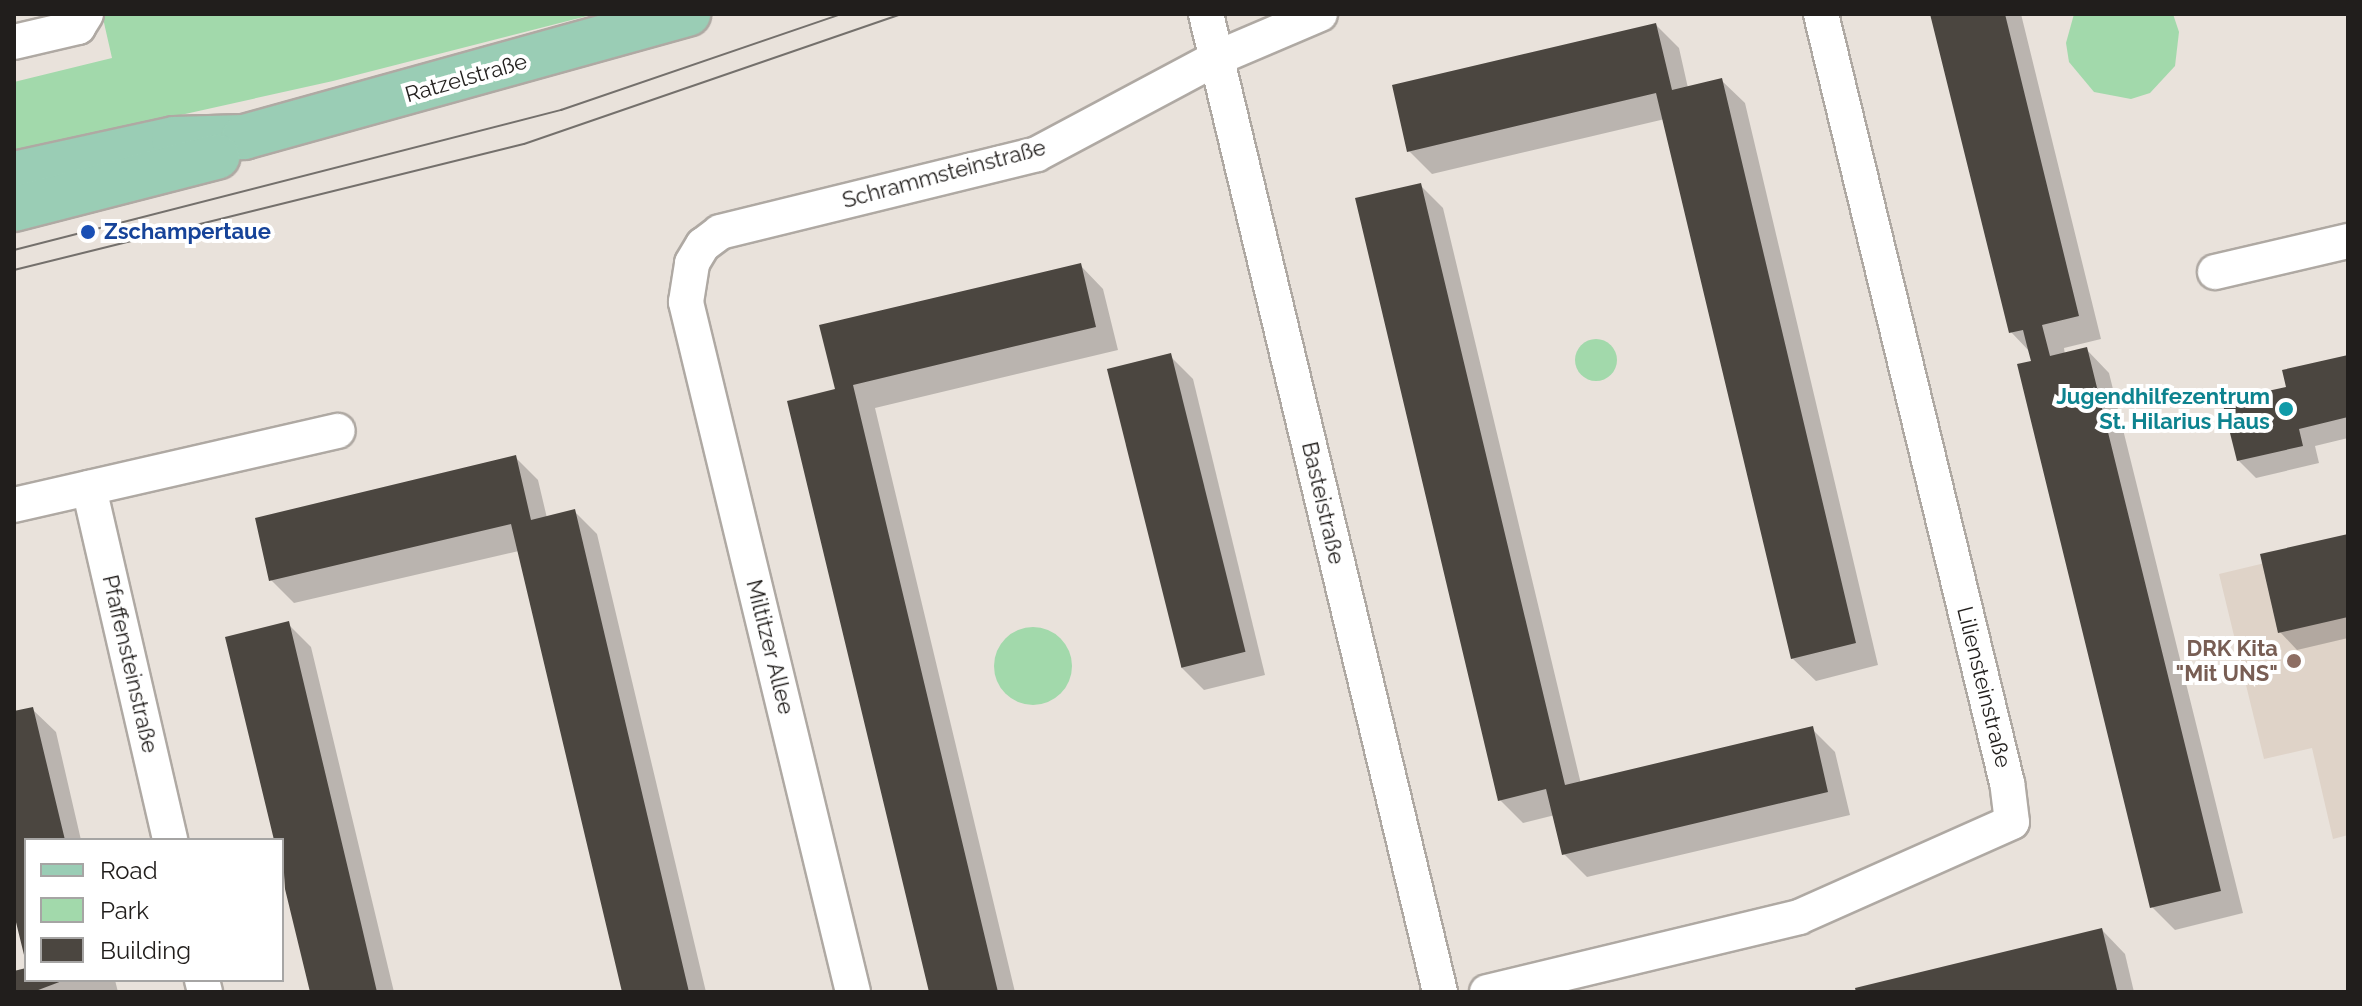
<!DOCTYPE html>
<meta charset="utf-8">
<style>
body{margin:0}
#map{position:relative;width:2362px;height:1006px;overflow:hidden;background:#e9e2db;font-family:Raleway,sans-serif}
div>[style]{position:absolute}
.built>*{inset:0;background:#dfd3c8}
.green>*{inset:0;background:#a2d9ab}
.round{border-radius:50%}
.shadow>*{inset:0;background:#0003}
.building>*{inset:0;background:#4b4640;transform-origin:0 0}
.roads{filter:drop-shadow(2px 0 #afa9a3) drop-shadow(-2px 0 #afa9a3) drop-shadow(0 2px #afa9a3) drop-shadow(0 -2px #afa9a3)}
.minor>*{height:34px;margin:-17px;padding:0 17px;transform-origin:17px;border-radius:17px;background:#fff}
.major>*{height:44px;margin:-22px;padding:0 22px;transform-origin:22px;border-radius:22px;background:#9acdb5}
.tram>*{height:2px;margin:-1px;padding:0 1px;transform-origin:1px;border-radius:1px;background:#74706c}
.dots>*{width:22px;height:22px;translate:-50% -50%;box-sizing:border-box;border:4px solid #fff;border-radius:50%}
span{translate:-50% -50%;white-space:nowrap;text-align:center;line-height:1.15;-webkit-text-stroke:8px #fff;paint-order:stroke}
.street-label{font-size:22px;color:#211e1c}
.transit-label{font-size:22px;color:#164399;font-weight:700}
.left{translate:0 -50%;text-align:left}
.culture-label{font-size:22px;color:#0d838f;font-weight:700}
.right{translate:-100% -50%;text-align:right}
.education-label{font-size:22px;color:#785e54;font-weight:700}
.frame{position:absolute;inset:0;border:16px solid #211e1c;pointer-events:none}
.legend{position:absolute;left:24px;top:838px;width:260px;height:144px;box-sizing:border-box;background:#fff;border:2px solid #a6a5a4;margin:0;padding:10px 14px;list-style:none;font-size:24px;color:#211e1c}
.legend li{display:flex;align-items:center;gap:16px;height:40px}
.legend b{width:40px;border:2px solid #a6a5a4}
</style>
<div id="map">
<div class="built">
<div style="clip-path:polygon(2348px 543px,2348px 835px,2333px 839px,2312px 748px,2264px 759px,2219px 574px)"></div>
</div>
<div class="green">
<div style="clip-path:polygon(102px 14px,595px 14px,333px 81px,14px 152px,14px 82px,112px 58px)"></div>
<div style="clip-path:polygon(2074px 14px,2173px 14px,2179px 32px,2175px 66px,2150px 93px,2131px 99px,2094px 92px,2069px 62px,2066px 43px)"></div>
<div class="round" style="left:1575px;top:339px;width:42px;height:42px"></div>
<div class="round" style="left:994px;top:627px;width:78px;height:78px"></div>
</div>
<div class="shadow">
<div style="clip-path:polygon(1932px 14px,2021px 14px,2101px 339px,2064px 348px,2065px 355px,2086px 349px,2109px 373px,2243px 913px,2175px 930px,2152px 907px,2030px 352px,2011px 332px)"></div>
<div style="clip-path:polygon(1656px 25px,1679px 48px,1688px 88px,1721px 80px,1745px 103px,1878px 665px,1816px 681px,1792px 658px,1665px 119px,1432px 174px,1409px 151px)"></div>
<div style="clip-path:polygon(1420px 185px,1443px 208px,1581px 784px,1812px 729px,1835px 752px,1850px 815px,1587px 877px,1564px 854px,1555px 815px,1523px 823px,1500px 800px)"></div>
<div style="clip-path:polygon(1080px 265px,1103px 289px,1118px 350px,875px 408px,1015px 992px,931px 992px,837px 391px)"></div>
<div style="clip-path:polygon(1170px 356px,1193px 379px,1265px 675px,1204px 690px,1181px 667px)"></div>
<div style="clip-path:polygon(2348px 357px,2348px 438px,2315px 446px,2319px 463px,2256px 478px,2238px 460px,2288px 389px)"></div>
<div style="clip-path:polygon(515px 457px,538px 480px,547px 518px,574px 511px,597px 534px,706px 992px,624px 992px,519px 551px,294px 603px,271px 580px)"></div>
<div style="clip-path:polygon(2348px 536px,2348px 638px,2297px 650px,2280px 632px)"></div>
<div style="clip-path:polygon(288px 624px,311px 647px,394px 992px,312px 992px,282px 867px,282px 840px,276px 840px)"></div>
<div style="clip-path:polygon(32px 709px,56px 732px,81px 840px,26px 840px,26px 956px,14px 905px,14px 713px)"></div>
<div style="clip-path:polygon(2102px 930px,2125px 954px,2134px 992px,1858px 992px)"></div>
<div style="clip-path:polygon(26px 970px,26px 980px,115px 980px,118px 992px,14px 992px,14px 974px)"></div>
</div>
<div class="building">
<div style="clip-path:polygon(1930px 14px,2005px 14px,2079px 316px,2042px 325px,2050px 356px,2087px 347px,2221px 891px,2150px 908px,2017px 364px,2031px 361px,2027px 346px,2023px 330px,2009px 333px)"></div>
<div style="clip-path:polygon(1656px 23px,1672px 90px,1722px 78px,1856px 643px,1791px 659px,1656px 93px,1407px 152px,1392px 85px)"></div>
<div style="clip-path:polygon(1421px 183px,1565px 785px,1813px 726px,1828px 792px,1562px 855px,1546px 789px,1498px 801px,1355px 198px)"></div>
<div style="clip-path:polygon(1081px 263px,1096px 327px,853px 385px,998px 992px,929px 992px,787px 401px,835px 389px,819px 325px)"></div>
<div style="left:1171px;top:353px;width:308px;height:66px;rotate:76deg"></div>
<div style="clip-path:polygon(2348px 355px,2348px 417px,2299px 429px,2303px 446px,2237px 461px,2222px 401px,2286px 387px,2282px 370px)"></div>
<div style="clip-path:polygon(516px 455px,531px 520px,575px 509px,689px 992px,622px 992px,511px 524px,269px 581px,255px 518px)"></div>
<div style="clip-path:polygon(2348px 534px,2348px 617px,2278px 633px,2260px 554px)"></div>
<div style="clip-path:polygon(289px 621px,360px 919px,377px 992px,310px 992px,285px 889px,282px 840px,274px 840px,225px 637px)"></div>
<div style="clip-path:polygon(33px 707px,65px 840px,26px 840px,25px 959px,14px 914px,14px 711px)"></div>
<div style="clip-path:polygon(2102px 928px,2117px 990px,1856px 992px,1855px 988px)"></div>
<div style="clip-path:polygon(26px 968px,26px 980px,62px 981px,33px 992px,14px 992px,14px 971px)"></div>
</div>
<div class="roads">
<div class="minor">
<div style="left:1206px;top:14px;width:1006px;rotate:76.54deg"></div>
<div style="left:14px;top:42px;width:66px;rotate:-13.2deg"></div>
<div style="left:78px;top:27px;width:15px;rotate:-58deg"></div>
<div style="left:2215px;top:272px;width:137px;rotate:-13.1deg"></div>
<div style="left:89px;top:488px;width:361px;rotate:77deg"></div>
<div style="left:14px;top:505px;width:332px;rotate:-12.9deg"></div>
<div style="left:202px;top:980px;width:12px;rotate:76deg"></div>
<div style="left:853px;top:992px;width:710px;rotate:-103.61deg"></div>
<div style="left:686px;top:302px;width:39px;rotate:-81deg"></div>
<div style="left:692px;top:263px;width:21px;rotate:-59deg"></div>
<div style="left:703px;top:245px;width:21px;rotate:-37deg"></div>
<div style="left:720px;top:232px;width:326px;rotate:-13.8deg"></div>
<div style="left:1037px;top:154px;width:204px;rotate:-28.1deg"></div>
<div style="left:1217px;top:58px;width:112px;rotate:-23.1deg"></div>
<div style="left:1487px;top:992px;width:321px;rotate:-13.5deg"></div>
<div style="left:1799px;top:917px;width:233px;rotate:-24deg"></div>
<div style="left:2012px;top:822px;width:39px;rotate:-97deg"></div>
<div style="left:2007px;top:783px;width:791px;rotate:-103.6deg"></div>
</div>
<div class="major">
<div style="left:14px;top:174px;width:164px;rotate:-12.3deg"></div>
<div style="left:174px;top:139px;width:70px;rotate:-1.6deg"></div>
<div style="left:244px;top:137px;width:461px;rotate:-15.5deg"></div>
<div style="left:14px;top:209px;width:210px;rotate:-14.4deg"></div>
</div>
</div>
<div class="tram">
<div style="left:14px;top:250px;width:565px;rotate:-14.36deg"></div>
<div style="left:561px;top:110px;width:296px;rotate:-18.9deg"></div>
<div style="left:14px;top:270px;width:525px;rotate:-13.88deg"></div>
<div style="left:524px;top:144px;width:400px;rotate:-19deg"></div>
</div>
<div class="dots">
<div style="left:88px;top:232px;background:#1a4fb4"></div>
<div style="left:2286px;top:409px;background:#0f9aa8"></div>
<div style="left:2294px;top:661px;background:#8d6e63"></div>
</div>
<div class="street-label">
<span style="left:466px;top:78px;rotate:-16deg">Ratzelstraße</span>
<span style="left:944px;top:174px;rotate:-15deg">Schrammsteinstraße</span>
<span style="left:1323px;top:503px;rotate:77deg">Basteistraße</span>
<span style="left:770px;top:647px;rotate:76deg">Miltitzer Allee</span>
<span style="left:130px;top:664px;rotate:77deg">Pfaffensteinstraße</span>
<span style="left:1984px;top:687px;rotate:76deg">Liliensteinstraße</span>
</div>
<div class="transit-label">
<span class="left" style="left:104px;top:232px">Zschampertaue</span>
</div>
<div class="culture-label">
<span class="right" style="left:2270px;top:409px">Jugendhilfezentrum<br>St. Hilarius Haus</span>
</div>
<div class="education-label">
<span class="right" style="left:2278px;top:661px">DRK Kita<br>"Mit UNS"</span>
</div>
<div class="frame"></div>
<ul class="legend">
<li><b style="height:10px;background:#9acdb5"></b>Road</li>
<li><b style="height:22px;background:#a2d9ab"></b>Park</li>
<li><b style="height:22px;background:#4b4640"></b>Building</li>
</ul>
</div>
